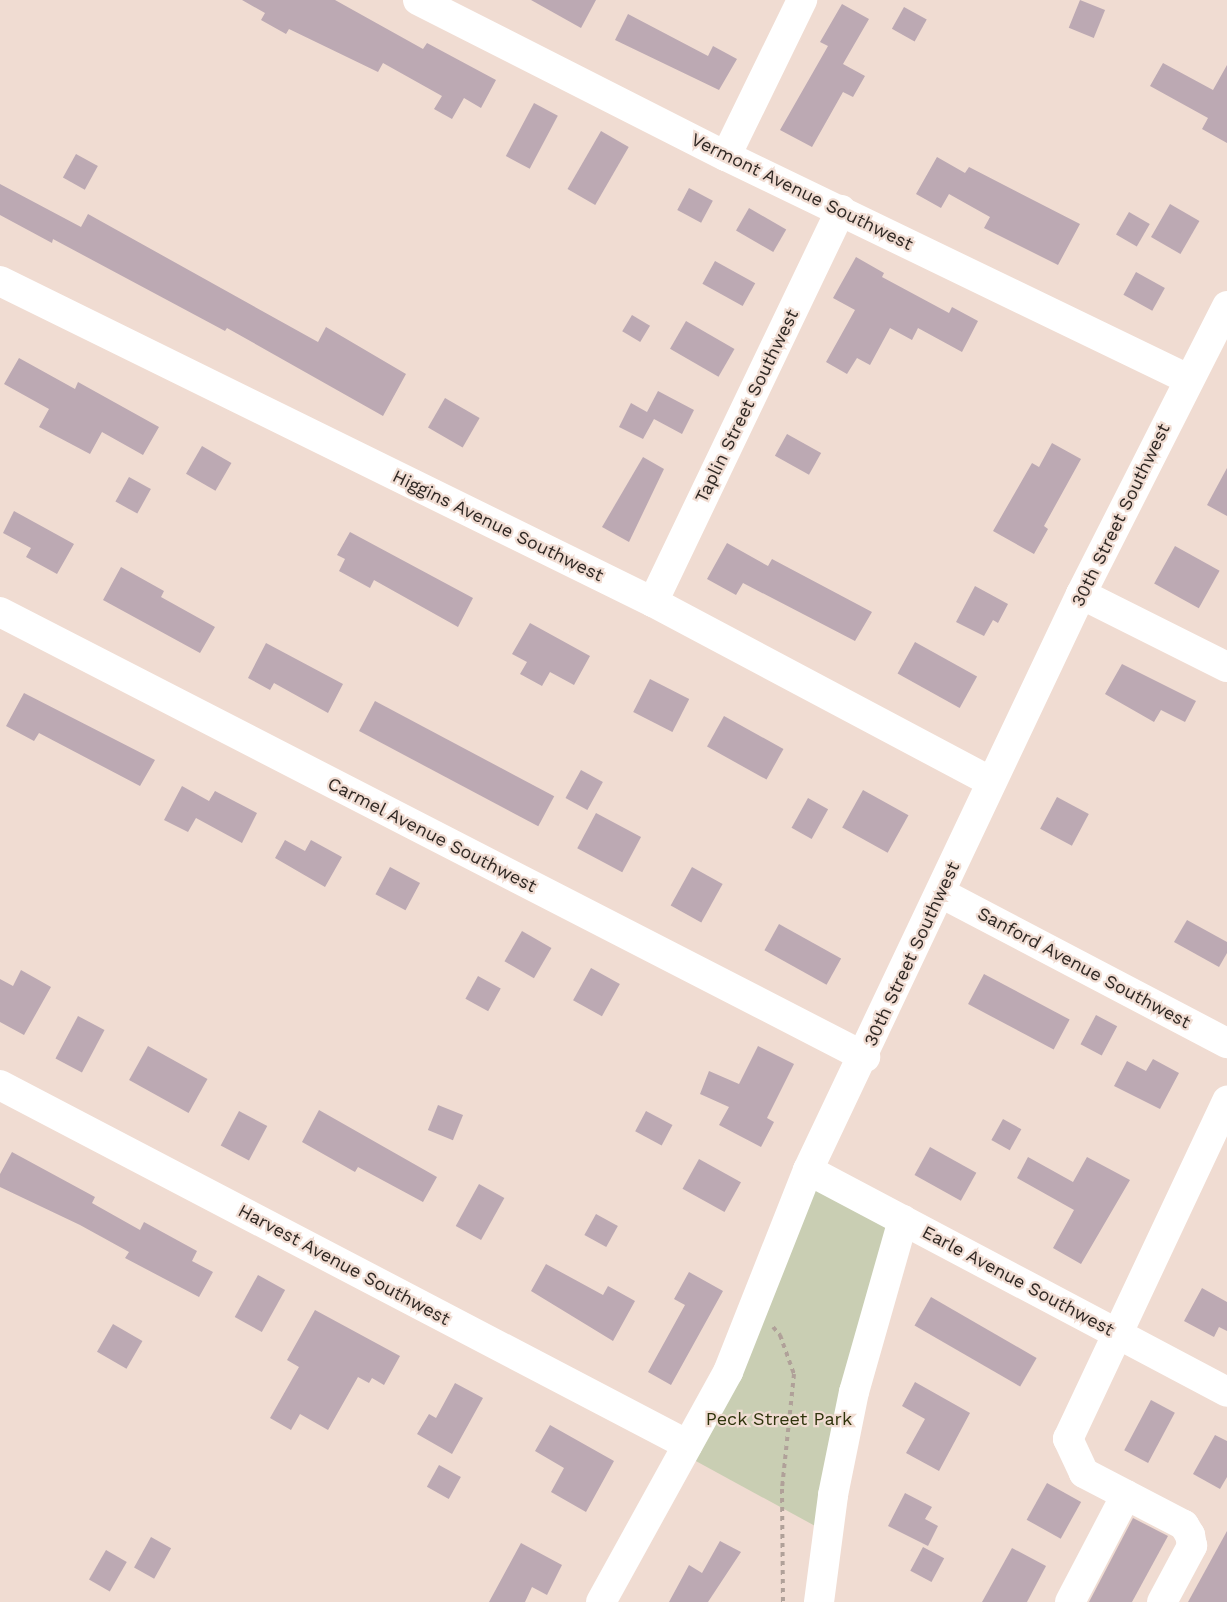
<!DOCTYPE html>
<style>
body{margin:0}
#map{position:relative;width:1227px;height:1602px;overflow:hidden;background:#f0dcd2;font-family:"Work Sans",sans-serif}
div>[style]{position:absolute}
.green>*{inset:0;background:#c9ceb3}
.building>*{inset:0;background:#bca9b3;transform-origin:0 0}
.path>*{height:4px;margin-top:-2px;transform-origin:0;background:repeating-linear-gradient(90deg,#b0a199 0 4.5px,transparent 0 9px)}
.minor>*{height:30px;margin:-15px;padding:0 15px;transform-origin:15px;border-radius:15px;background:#fff}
span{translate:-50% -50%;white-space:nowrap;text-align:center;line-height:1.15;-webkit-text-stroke:4.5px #f0dcd2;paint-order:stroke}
.street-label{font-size:18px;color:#2f2824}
.park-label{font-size:18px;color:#2f340c}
</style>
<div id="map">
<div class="green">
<div style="clip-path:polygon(808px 1170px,903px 1220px,828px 1533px,683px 1454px)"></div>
</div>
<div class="building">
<div style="clip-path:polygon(242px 0,335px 0,423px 49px,427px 43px,496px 80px,481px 108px,464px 98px,452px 119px,434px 109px,442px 96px,383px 63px,378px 72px,289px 29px,286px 34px,261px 20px,265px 13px)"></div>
<div style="clip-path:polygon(531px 0,596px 0,581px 28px)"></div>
<div style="left:1080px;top:0;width:27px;height:30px;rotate:22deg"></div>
<div style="clip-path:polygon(842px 4px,869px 19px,843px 64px,865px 76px,853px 97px,843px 92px,812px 147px,780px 130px,828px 46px,820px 42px)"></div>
<div style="left:904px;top:7px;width:26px;height:25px;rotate:29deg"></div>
<div style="clip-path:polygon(628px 14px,708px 56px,713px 46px,737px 59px,719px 90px,615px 40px)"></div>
<div style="clip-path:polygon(1163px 63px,1213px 90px,1227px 65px,1227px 143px,1202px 129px,1208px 118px,1150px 86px)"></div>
<div style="left:534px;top:103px;width:27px;height:60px;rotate:28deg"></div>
<div style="left:601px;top:131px;width:32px;height:67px;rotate:30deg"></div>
<div style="left:76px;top:154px;width:25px;height:27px;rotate:29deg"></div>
<div style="clip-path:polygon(937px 157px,965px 173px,969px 167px,1080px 224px,1058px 265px,984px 228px,990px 217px,949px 194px,941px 208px,916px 194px)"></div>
<div style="clip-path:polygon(0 184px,81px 227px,88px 214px,318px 342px,326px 327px,406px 374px,383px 416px,227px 328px,225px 331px,53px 239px,52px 243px,0 215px)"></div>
<div style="left:689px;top:188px;width:27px;height:25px;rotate:28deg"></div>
<div style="left:1170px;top:204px;width:34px;height:38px;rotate:30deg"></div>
<div style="left:749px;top:208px;width:43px;height:26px;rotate:30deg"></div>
<div style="left:1129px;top:212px;width:24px;height:26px;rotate:30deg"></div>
<div style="clip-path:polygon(856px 257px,884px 273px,882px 277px,949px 313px,952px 307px,978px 321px,962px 352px,918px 328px,912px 340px,890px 328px,870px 365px,857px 358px,847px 374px,826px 362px,855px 310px,833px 298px)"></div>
<div style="left:715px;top:261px;width:46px;height:26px;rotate:29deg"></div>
<div style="left:1136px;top:272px;width:33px;height:26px;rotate:29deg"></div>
<div style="left:632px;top:315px;width:21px;height:19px;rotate:31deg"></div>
<div style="left:686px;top:321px;width:56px;height:32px;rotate:30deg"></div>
<div style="clip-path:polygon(19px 358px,75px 389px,78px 382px,159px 427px,143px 455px,102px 432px,90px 454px,39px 427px,49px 409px,4px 384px)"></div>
<div style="clip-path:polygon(658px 391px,694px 410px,682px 434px,654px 419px,643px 439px,619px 427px,631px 403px,647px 412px)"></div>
<div style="left:445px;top:398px;width:40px;height:34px;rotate:30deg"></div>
<div style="left:787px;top:434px;width:39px;height:25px;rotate:29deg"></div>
<div style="clip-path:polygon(1052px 443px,1081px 459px,1044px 526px,1048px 529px,1034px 554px,993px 531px,1032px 463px,1039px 467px)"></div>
<div style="left:202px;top:446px;width:34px;height:32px;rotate:30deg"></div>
<div style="clip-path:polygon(643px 457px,664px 469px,629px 542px,602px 527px)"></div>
<div style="clip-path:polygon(1227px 468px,1227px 516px,1207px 505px)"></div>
<div style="left:129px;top:477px;width:25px;height:28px;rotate:29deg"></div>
<div style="clip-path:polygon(14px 511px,74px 544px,57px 574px,26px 557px,31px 548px,3px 533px)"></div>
<div style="clip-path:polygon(350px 532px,473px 598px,458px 627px,374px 580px,370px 588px,339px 571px,345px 559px,337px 555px)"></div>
<div style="clip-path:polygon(727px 543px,768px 566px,772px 559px,872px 612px,855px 641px,743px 583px,736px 595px,707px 579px)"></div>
<div style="left:1175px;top:546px;width:51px;height:43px;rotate:29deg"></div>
<div style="clip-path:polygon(121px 567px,164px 591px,161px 597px,215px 627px,200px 653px,103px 600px)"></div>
<div style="clip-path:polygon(975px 586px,1008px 604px,998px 623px,993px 620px,984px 636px,956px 622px)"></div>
<div style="clip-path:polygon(530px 623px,590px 656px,574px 685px,550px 672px,542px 686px,520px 674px,527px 662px,512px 654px)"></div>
<div style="left:915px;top:642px;width:71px;height:36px;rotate:29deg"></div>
<div style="clip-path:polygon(266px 643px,343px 684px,328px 713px,274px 683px,270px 690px,248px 678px)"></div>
<div style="clip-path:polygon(1122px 664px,1196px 701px,1185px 722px,1161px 710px,1154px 722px,1105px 694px)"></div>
<div style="left:650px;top:679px;width:44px;height:37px;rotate:27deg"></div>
<div style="clip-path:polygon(24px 693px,155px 760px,140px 786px,39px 733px,34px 741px,6px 726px)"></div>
<div style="left:375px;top:701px;width:203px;height:34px;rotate:28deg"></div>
<div style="left:724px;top:716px;width:68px;height:35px;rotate:29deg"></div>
<div style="left:581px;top:770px;width:25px;height:32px;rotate:29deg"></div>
<div style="clip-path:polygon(182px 786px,209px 801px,215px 791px,257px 813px,242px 843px,196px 818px,188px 832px,164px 820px)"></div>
<div style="left:863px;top:790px;width:52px;height:43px;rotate:29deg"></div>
<div style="left:1057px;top:797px;width:36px;height:36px;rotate:28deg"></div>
<div style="left:808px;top:798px;width:23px;height:34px;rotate:29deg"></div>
<div style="left:596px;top:813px;width:51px;height:40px;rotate:28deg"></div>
<div style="clip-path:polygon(285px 840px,305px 851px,311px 840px,342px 857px,325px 887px,275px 858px)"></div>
<div style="left:390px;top:867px;width:34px;height:31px;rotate:28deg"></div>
<div style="left:692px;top:867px;width:35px;height:44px;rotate:29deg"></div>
<div style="clip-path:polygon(1187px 920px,1227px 942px,1227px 953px,1219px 967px,1174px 942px)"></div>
<div style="left:779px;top:924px;width:71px;height:30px;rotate:29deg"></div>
<div style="left:522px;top:931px;width:34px;height:35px;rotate:30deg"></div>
<div style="left:591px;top:968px;width:33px;height:37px;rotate:29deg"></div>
<div style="clip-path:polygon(21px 970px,51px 987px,24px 1035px,0 1022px,0 979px,13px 986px)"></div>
<div style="left:984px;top:974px;width:97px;height:34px;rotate:28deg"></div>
<div style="left:478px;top:976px;width:26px;height:26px;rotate:29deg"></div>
<div style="left:1096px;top:1015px;width:24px;height:33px;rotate:28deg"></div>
<div style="left:78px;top:1016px;width:30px;height:48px;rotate:28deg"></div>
<div style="left:148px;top:1046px;width:68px;height:39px;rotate:29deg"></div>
<div style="clip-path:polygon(758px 1046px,794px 1064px,767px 1118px,774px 1122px,761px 1147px,719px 1125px,729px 1107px,700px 1094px,709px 1071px,739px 1084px)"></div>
<div style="clip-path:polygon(1153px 1059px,1179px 1073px,1160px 1109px,1114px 1086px,1127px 1061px,1146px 1071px)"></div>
<div style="left:438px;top:1105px;width:27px;height:27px;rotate:22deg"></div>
<div style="clip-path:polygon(319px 1110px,437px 1177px,423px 1202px,358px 1167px,355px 1172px,302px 1142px)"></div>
<div style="left:239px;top:1111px;width:32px;height:39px;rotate:28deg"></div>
<div style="left:646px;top:1111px;width:30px;height:23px;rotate:28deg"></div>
<div style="left:1003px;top:1119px;width:21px;height:24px;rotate:29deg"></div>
<div style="left:930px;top:1147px;width:53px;height:32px;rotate:29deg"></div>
<div style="clip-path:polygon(12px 1152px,95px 1197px,92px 1203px,140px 1230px,144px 1222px,197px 1251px,192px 1261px,213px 1272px,199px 1297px,125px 1258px,129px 1252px,80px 1225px,0 1187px,0 1174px)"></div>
<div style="clip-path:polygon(1028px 1157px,1073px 1182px,1087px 1157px,1130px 1180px,1081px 1264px,1053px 1248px,1074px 1210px,1017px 1178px)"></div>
<div style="left:699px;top:1159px;width:48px;height:34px;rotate:29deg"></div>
<div style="left:479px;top:1184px;width:29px;height:48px;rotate:29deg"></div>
<div style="left:596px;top:1214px;width:25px;height:24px;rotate:29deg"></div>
<div style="clip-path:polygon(546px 1264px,603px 1295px,608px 1286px,635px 1301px,613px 1341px,531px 1291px)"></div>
<div style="clip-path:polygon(689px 1272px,723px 1291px,671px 1385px,648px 1372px,685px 1305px,674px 1299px)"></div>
<div style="left:258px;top:1275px;width:31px;height:48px;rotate:29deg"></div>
<div style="clip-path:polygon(1202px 1288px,1227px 1302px,1227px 1331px,1219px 1327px,1214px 1337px,1184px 1321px)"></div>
<div style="left:931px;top:1297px;width:122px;height:33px;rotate:30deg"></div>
<div style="clip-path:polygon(315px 1310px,400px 1356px,384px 1385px,372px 1378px,369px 1383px,358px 1377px,328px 1430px,300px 1414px,291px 1430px,270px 1418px,299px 1367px,287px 1360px)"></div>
<div style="left:113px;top:1324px;width:34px;height:32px;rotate:30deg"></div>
<div style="clip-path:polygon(915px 1382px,970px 1413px,939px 1471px,906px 1453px,925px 1419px,902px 1406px)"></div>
<div style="clip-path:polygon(455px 1383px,483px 1398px,452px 1454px,417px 1434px,429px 1414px,436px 1418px)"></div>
<div style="left:1151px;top:1400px;width:27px;height:57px;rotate:28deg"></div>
<div style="clip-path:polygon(550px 1425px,614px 1461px,586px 1512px,551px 1492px,564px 1468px,535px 1451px)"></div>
<div style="clip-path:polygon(1215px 1435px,1227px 1441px,1227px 1477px,1220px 1489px,1193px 1474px)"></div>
<div style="left:439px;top:1465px;width:25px;height:25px;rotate:29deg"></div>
<div style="left:1047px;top:1483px;width:39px;height:42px;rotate:29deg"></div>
<div style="clip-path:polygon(905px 1493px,932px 1507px,925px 1519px,938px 1526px,928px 1546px,888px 1526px)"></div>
<div style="clip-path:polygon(1133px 1518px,1168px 1536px,1132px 1602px,1089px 1602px)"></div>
<div style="clip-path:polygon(1227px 1531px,1227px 1602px,1188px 1602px)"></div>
<div style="left:151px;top:1537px;width:23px;height:35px;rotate:29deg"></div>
<div style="clip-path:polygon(720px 1541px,741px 1552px,708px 1602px,669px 1602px,689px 1565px,702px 1573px)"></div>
<div style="clip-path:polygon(521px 1543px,562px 1565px,547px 1595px,532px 1587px,525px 1602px,489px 1602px)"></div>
<div style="left:923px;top:1547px;width:24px;height:27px;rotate:28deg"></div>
<div style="clip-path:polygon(1012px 1548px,1046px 1566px,1027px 1602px,982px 1602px)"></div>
<div style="left:106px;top:1550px;width:24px;height:34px;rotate:30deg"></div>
</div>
<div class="path">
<div style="left:773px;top:1327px;width:11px;rotate:49deg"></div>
<div style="left:780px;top:1335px;width:41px;rotate:70.3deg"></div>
<div style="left:794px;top:1374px;width:116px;rotate:96deg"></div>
<div style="left:782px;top:1489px;width:113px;rotate:89.5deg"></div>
</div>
<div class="minor">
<div style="left:418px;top:0;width:345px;rotate:26.9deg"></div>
<div style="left:726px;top:156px;width:513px;rotate:25.77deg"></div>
<div style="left:726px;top:156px;width:174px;rotate:-64deg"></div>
<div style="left:0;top:281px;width:728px;rotate:26.18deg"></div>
<div style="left:653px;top:602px;width:383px;rotate:28deg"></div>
<div style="left:1081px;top:594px;width:163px;rotate:26.6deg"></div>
<div style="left:653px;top:602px;width:435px;rotate:-64.4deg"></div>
<div style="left:0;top:612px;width:973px;rotate:27.22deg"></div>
<div style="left:941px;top:893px;width:323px;rotate:27.7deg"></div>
<div style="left:0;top:1085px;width:776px;rotate:27.62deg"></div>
<div style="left:808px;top:1170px;width:474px;rotate:27.9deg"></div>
<div style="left:601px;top:1602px;width:263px;rotate:-61.1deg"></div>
<div style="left:728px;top:1372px;width:217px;rotate:-68.4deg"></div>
<div style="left:808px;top:1170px;width:637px;rotate:-64.64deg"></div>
<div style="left:1081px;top:594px;width:323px;rotate:-63.1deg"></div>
<div style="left:819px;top:1602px;width:108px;rotate:-82.5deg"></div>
<div style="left:833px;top:1495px;width:105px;rotate:-78.5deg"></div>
<div style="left:854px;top:1392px;width:179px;rotate:-74.1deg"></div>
<div style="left:1070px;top:1602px;width:121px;rotate:-62.4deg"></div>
<div style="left:1162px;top:1602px;width:64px;rotate:-61.8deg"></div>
<div style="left:1192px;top:1546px;width:11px;rotate:-100deg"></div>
<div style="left:1190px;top:1535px;width:12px;rotate:-121deg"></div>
<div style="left:1184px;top:1525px;width:113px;rotate:-152.5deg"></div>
<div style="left:1084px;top:1473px;width:38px;rotate:-115deg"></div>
<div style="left:1068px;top:1439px;width:374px;rotate:-64.8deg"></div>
</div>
<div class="street-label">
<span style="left:802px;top:192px;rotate:26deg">Vermont Avenue Southwest</span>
<span style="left:747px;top:406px;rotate:-64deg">Taplin Street Southwest</span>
<span style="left:1121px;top:515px;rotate:-64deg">30th Street Southwest</span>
<span style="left:498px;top:526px;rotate:26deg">Higgins Avenue Southwest</span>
<span style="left:432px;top:835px;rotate:27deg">Carmel Avenue Southwest</span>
<span style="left:912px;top:954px;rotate:-65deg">30th Street Southwest</span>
<span style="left:1084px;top:968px;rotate:28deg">Sanford Avenue Southwest</span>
<span style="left:344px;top:1265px;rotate:28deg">Harvest Avenue Southwest</span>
<span style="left:1018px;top:1281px;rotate:28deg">Earle Avenue Southwest</span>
</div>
<div class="park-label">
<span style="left:779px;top:1419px">Peck Street Park</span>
</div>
</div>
